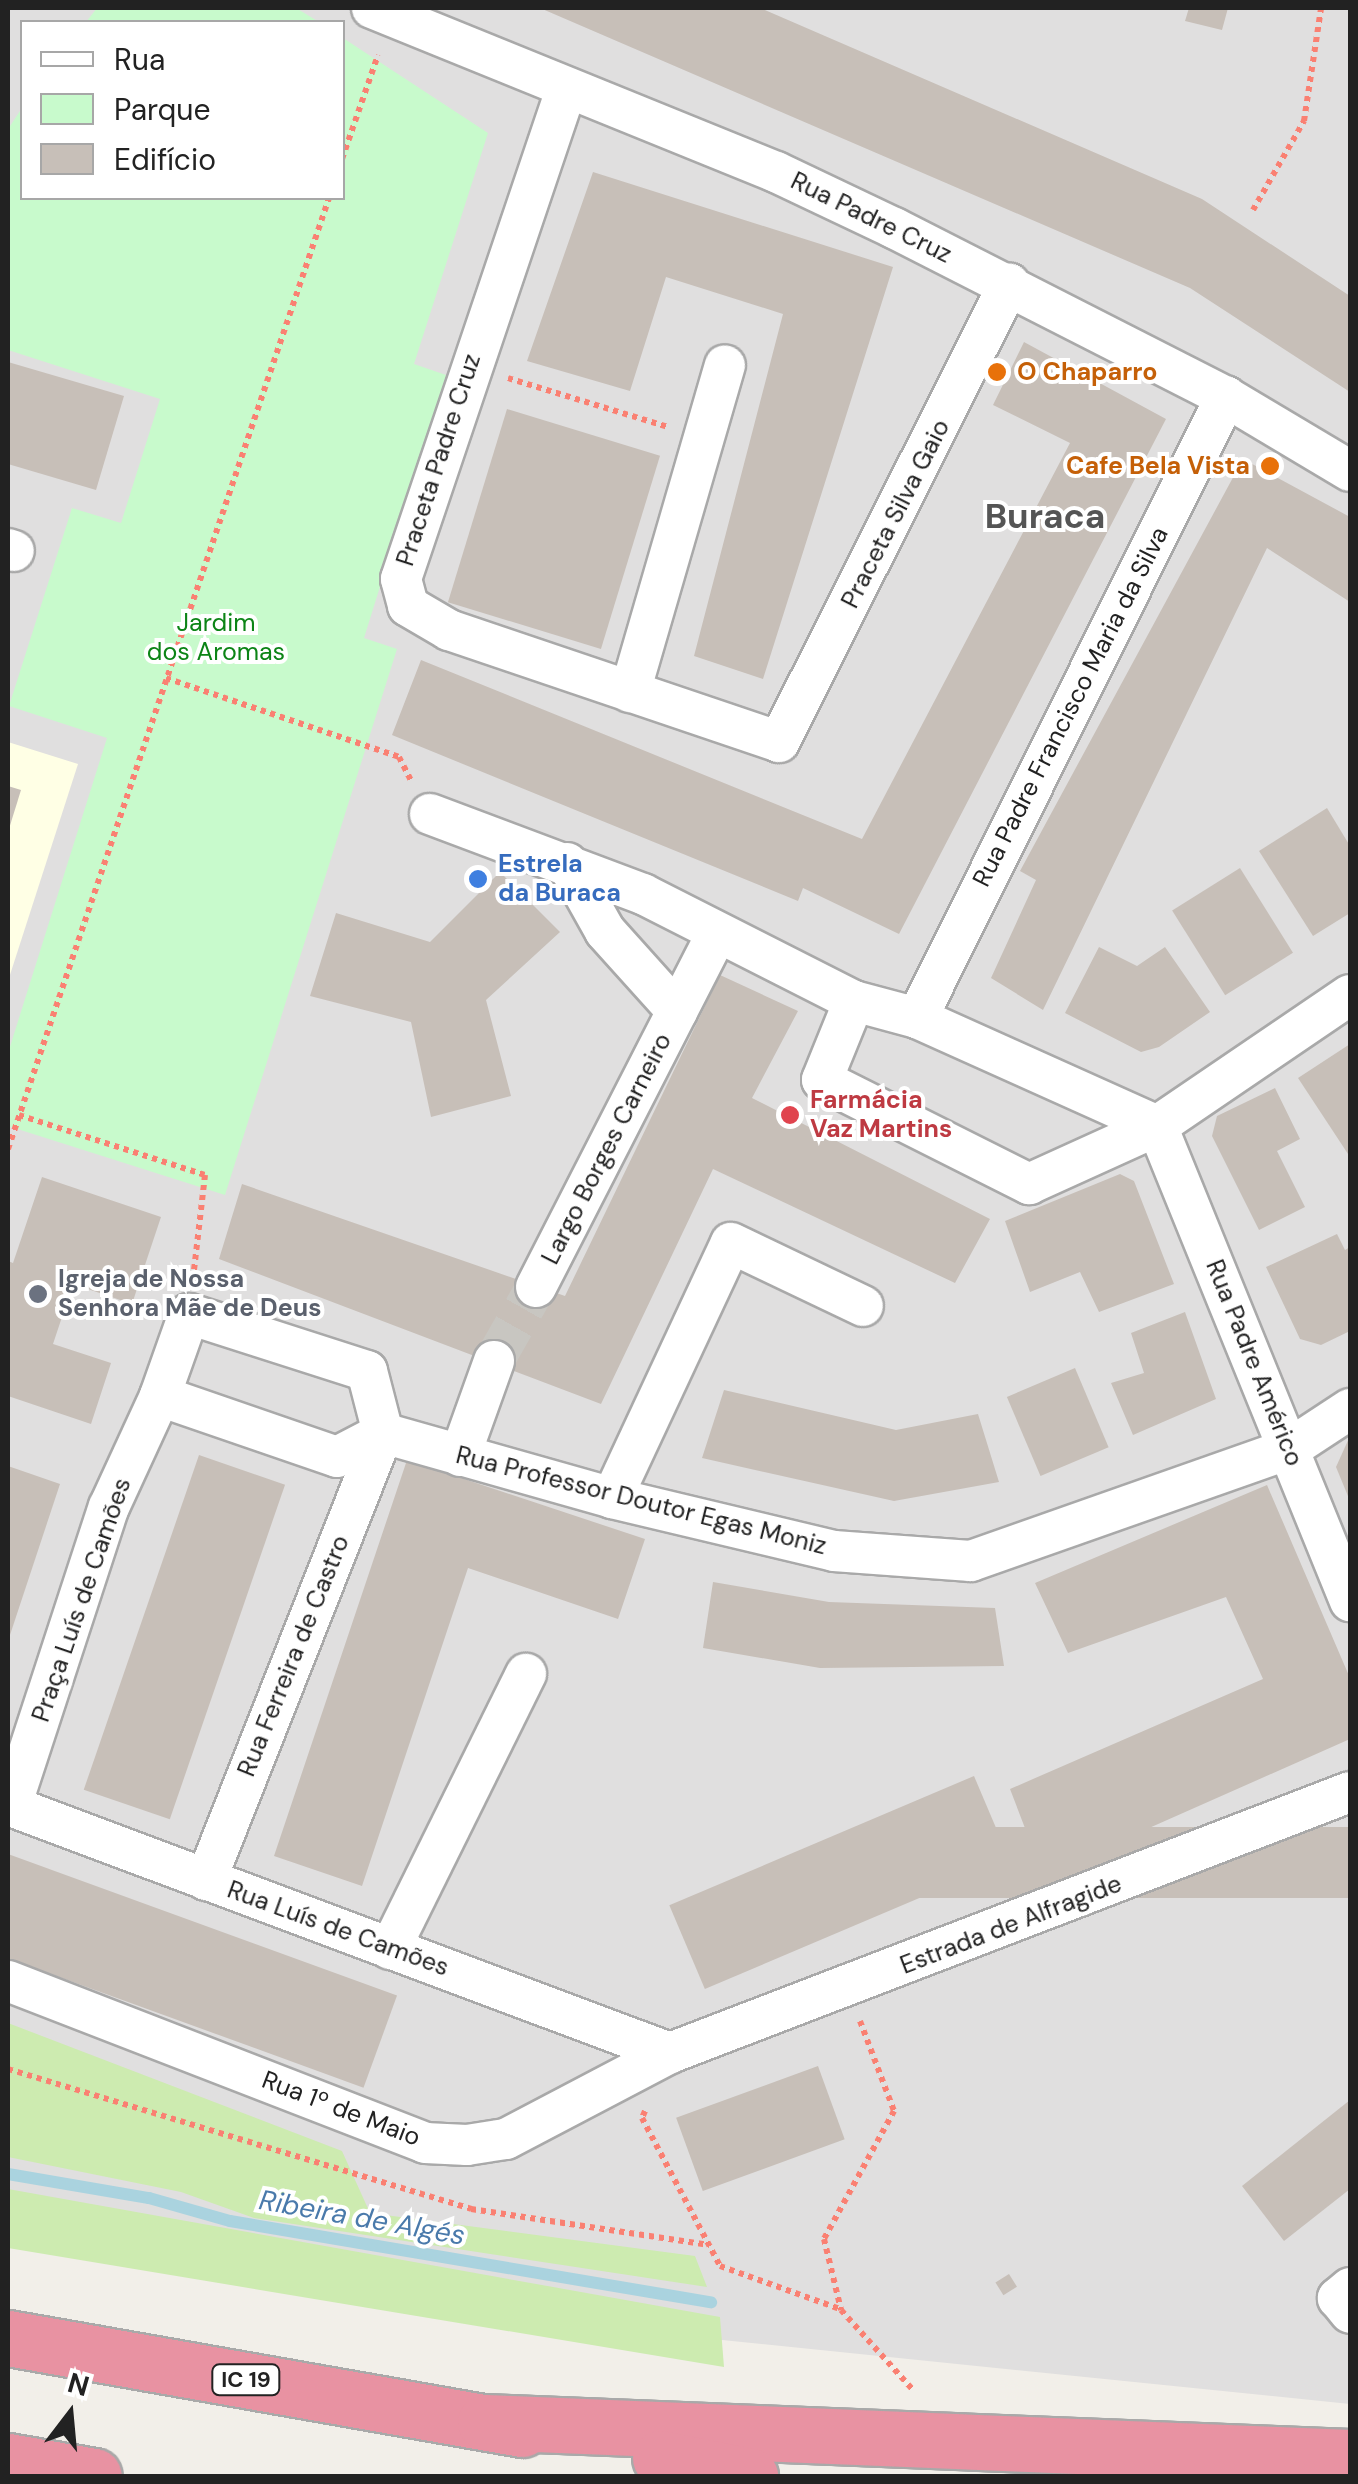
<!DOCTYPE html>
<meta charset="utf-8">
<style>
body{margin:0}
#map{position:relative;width:1358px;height:2484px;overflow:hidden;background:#f2efe9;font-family:"DM Sans",sans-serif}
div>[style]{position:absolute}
.residential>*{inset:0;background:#e0dfdf}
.education>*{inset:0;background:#ffffe5}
.grass>*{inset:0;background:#cdebb0}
.park>*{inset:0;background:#c8facc}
.stream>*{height:12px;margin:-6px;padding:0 6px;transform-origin:6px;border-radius:6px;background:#aad3df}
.building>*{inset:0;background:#c7bfb8;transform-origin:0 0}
.minor-tunnel>*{height:40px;margin-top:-20px;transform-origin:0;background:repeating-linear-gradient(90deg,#c8c6c1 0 40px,transparent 0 60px)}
.path>*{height:6px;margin-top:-3px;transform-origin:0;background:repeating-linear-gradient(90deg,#fa8072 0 5px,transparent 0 10px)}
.roads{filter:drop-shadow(2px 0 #a9a9a9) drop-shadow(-2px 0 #a9a9a9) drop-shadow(0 2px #a9a9a9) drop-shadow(0 -2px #a9a9a9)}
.minor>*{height:40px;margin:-20px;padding:0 20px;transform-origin:20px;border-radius:20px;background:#fff}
.highway>*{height:55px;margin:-27.5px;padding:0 27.5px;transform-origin:27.5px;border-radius:27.5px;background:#e892a2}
.dots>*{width:28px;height:28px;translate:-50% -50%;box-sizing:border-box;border:5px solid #fff;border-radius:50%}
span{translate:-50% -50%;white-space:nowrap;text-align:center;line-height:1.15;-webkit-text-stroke:8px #fff;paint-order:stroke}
.shield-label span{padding:2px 8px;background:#fff;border:2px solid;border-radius:8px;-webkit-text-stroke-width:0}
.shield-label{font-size:22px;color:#222;font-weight:700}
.street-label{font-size:25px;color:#222}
.food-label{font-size:25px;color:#c56008;font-weight:700}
.left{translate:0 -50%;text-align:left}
.right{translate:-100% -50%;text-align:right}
.park-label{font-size:25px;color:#0c8416}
.shop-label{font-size:25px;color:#366cbe;font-weight:700}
.health-label{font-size:25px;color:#be3a42;font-weight:700}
.worship-label{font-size:25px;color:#5b616d;font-weight:700}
.water-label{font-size:28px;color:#4a7aab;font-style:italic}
.district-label{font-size:35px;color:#555;font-weight:700}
.frame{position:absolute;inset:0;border:10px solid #222;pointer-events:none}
.legend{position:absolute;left:20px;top:20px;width:325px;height:180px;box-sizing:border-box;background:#fff;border:2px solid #a7a7a7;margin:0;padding:12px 18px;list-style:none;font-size:30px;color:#222}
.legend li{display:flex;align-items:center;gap:20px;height:50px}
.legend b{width:50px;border:2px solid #a7a7a7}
.north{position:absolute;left:20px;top:2364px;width:100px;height:100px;-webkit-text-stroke:8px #fff;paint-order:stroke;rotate:16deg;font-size:28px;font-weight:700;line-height:40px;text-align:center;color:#222}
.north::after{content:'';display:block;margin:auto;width:35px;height:45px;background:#222;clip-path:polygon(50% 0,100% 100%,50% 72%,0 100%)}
</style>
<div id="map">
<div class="residential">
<div style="clip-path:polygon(evenodd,8px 8px,1350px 8px,1350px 2404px,594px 2327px,8px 2208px,8px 8px,22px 22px,342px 22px,342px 198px,22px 198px,22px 22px)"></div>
</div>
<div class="education">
<div style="clip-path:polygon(8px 742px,78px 764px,8px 981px)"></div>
</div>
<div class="grass">
<div style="clip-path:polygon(8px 2023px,342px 2151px,370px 2213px,695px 2256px,707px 2287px,254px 2218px,181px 2192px,8px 2157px)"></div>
<div style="clip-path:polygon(8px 2189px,720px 2317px,724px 2367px,8px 2248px)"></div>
</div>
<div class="park">
<div style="clip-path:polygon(97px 8px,296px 8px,319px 22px,86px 22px)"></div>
<div style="clip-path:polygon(343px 38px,488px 133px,414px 364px,446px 375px,364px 638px,397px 649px,225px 1195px,8px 1126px,8px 1053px,107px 738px,9px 706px,72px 508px,121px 523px,160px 399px,8px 350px,8px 129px,22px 108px,22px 198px,342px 198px)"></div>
</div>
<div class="stream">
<div style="left:8px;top:2174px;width:143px;rotate:9.7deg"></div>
<div style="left:149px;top:2198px;width:84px;rotate:15.9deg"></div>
<div style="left:230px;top:2221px;width:488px;rotate:9.6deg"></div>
</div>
<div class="building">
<div style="clip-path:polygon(540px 8px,760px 8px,1202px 199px,1350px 296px,1350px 392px,1190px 288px)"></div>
<div style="clip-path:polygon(1189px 8px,1228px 8px,1222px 30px,1185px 21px)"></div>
<div style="clip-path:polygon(593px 172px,893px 267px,763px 679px,694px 656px,783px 314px,666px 277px,630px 391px,527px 361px)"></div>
<div style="clip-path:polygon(1024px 342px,1166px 419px,899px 934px,803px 888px,798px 901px,392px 735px,421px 660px,862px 839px,1070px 443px,993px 405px)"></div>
<div style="clip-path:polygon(8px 362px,124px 396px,96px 490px,8px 464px)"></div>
<div style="left:507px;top:409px;width:160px;height:202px;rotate:17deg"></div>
<div style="clip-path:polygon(1243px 459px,1350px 517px,1350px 602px,1267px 548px,1043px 1010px,991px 978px,1036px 880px,1020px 871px)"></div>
<div style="clip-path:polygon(8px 786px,21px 790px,8px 832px)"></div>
<div style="clip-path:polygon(1327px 808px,1350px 846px,1350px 913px,1313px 936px,1259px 851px)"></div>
<div style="left:1240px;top:868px;width:100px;height:80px;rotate:58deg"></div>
<div style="clip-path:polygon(500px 872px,560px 932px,486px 1000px,511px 1096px,431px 1117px,411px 1022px,310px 996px,336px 913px,430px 942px)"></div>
<div style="clip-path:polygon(1099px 947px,1137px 966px,1165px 947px,1210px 1012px,1159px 1047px,1141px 1052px,1065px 1013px)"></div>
<div style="clip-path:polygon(720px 975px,798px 1011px,752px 1098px,990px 1219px,955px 1283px,713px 1169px,601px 1404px,219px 1259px,242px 1184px,565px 1296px)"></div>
<div style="clip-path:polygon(1350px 1044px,1350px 1157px,1298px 1078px)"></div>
<div style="clip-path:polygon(1275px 1088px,1300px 1139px,1277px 1151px,1305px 1207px,1259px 1230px,1212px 1136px,1217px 1116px)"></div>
<div style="clip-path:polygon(1120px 1174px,1134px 1181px,1174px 1284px,1099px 1312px,1080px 1272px,1030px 1292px,1005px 1221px)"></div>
<div style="clip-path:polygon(42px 1177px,161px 1217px,132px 1304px,73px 1284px,53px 1344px,111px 1363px,91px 1424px,8px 1396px,8px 1261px,13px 1263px)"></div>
<div style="clip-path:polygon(1337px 1234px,1345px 1250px,1350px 1247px,1350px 1331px,1321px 1345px,1300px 1339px,1266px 1267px)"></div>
<div style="clip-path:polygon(1185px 1312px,1216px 1399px,1133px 1435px,1111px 1383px,1144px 1373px,1131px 1333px)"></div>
<div style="left:1075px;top:1368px;width:86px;height:74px;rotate:67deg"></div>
<div style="clip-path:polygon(724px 1390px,896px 1430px,978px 1414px,999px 1482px,894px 1501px,702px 1458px)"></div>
<div style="clip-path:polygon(1350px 1436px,1350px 1501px,1336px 1467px)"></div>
<div style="left:199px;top:1455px;width:91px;height:354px;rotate:19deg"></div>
<div style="clip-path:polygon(407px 1460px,645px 1539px,618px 1619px,468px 1568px,362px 1886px,274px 1856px)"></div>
<div style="clip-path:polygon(8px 1466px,60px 1484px,8px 1641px)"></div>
<div style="clip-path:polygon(1267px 1485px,1350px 1678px,1350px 1739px,1043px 1875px,1010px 1789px,1263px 1679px,1226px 1597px,1068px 1653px,1035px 1583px)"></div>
<div style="clip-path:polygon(713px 1582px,829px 1602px,995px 1608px,1004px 1666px,820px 1668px,703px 1648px)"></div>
<div style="left:974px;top:1776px;width:91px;height:331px;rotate:67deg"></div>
<div style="left:1350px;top:1827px;width:71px;height:494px;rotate:90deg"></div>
<div style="left:8px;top:1854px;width:414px;height:98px;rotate:20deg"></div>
<div style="left:818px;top:2066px;width:78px;height:151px;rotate:70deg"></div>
<div style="clip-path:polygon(1350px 2100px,1350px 2189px,1284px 2241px,1242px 2186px)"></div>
<div style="left:1009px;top:2274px;width:15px;height:16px;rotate:58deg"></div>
</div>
<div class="minor-tunnel">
<div style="left:494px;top:1361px;width:85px;rotate:-60.4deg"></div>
</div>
<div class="path">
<div style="left:342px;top:159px;width:110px;rotate:-70.9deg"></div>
<div style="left:1253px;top:210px;width:103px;rotate:-60.2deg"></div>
<div style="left:1304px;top:121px;width:114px;rotate:-81.4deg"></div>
<div style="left:508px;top:378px;width:167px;rotate:17deg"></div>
<div style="left:166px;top:678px;width:246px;rotate:18.7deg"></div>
<div style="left:399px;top:757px;width:28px;rotate:63deg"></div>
<div style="left:19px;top:1115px;width:195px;rotate:17.9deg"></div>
<div style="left:205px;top:1175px;width:104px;rotate:96.6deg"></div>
<div style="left:8px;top:1149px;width:1004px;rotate:-71.35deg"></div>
<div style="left:860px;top:2021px;width:96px;rotate:69.3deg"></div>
<div style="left:894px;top:2111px;width:146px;rotate:118.7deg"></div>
<div style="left:824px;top:2239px;width:73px;rotate:76.5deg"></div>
<div style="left:841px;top:2310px;width:108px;rotate:48deg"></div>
<div style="left:8px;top:2069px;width:484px;rotate:16.8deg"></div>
<div style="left:471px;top:2209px;width:241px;rotate:8.6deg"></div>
<div style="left:645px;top:2111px;width:8px;rotate:113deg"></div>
<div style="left:642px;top:2118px;width:167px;rotate:62.2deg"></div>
<div style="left:720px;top:2266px;width:127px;rotate:19.7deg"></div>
</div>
<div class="roads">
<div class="minor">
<div style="left:372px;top:8px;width:436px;rotate:22.1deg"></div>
<div style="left:776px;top:172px;width:131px;rotate:25.4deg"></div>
<div style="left:894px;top:228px;width:373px;rotate:27deg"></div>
<div style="left:1226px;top:397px;width:144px;rotate:30.8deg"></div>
<div style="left:566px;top:90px;width:516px;rotate:108.65deg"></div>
<div style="left:401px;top:579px;width:28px;rotate:75deg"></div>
<div style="left:408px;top:606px;width:48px;rotate:30.3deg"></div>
<div style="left:449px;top:630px;width:348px;rotate:18.7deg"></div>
<div style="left:779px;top:742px;width:513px;rotate:-63.33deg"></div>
<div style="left:8px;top:549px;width:6px;rotate:18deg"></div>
<div style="left:630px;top:692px;width:340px;rotate:-73.8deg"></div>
<div style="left:430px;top:814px;width:228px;rotate:20.6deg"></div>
<div style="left:643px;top:894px;width:237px;rotate:26.9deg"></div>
<div style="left:854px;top:1001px;width:65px;rotate:15.1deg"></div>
<div style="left:917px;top:1018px;width:263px;rotate:24.2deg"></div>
<div style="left:567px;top:863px;width:78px;rotate:60.8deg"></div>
<div style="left:605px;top:931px;width:108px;rotate:48deg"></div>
<div style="left:854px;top:1001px;width:85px;rotate:112.1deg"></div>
<div style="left:822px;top:1080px;width:232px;rotate:26.7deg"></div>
<div style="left:1029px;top:1184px;width:141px;rotate:-24.4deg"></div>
<div style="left:1157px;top:1126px;width:233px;rotate:-34.2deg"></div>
<div style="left:917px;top:1018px;width:694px;rotate:-63.55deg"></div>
<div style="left:1157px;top:1126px;width:513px;rotate:67.89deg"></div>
<div style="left:536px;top:1287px;width:398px;rotate:-62.9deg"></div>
<div style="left:383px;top:1433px;width:64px;rotate:-104.5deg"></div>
<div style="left:367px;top:1371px;width:187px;rotate:-162.2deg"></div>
<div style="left:189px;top:1314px;width:87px;rotate:109.5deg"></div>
<div style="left:160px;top:1396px;width:187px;rotate:19deg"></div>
<div style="left:337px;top:1457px;width:52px;rotate:-27.6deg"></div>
<div style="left:383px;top:1433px;width:238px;rotate:15.8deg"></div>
<div style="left:612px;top:1498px;width:228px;rotate:13.4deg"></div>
<div style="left:834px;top:1551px;width:137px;rotate:4.2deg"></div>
<div style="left:971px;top:1561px;width:337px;rotate:-19.4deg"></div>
<div style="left:1289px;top:1449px;width:73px;rotate:-33.3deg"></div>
<div style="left:460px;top:1456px;width:101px;rotate:-70.3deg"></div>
<div style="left:612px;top:1498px;width:281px;rotate:-65deg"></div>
<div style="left:731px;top:1243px;width:146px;rotate:25.5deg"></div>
<div style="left:8px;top:1805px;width:707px;rotate:20.54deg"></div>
<div style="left:11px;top:1806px;width:315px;rotate:-71.9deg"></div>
<div style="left:109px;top:1507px;width:122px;rotate:-65.3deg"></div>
<div style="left:206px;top:1880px;width:481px;rotate:-68.4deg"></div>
<div style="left:390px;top:1949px;width:307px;rotate:-63.7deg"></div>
<div style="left:8px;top:1981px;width:447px;rotate:21.2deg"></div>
<div style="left:425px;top:2143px;width:42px;rotate:2.7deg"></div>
<div style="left:467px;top:2145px;width:39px;rotate:-9deg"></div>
<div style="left:506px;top:2139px;width:185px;rotate:-27.7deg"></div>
<div style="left:670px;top:2053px;width:728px;rotate:-21deg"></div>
<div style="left:1350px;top:2288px;width:16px;rotate:140deg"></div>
<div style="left:1338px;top:2298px;width:19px;rotate:51deg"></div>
</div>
<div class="highway">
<div style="left:8px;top:2338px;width:522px;rotate:10.04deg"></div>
<div style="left:485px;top:2422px;width:866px;rotate:2.32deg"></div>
<div style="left:660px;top:2458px;width:92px;rotate:11.3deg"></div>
<div style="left:8px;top:2461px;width:87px;rotate:9.9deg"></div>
</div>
</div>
<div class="dots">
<div style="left:997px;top:372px;background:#e8710a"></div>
<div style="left:1270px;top:466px;background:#e8710a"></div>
<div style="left:478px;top:879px;background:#3f7fe0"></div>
<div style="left:790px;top:1115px;background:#e0444e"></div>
<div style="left:38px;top:1294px;background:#6b7280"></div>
</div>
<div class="shield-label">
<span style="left:246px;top:2380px">IC 19</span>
</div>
<div class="street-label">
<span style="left:871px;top:218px;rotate:26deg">Rua Padre Cruz</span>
<span style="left:439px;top:460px;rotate:-72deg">Praceta Padre Cruz</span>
<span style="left:896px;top:514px;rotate:-63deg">Praceta Silva Gaio</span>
<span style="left:1071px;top:707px;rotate:-63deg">Rua Padre Francisco Maria da Silva</span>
<span style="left:607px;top:1149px;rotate:-63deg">Largo Borges Carneiro</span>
<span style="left:1254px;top:1363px;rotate:68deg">Rua Padre Américo</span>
<span style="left:641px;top:1501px;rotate:14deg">Rua Professor Doutor Egas Moniz</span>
<span style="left:82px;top:1600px;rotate:-71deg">Praça Luís de Camões</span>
<span style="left:294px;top:1656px;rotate:-68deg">Rua Ferreira de Castro</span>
<span style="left:1011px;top:1925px;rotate:-21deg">Estrada de Alfragide</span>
<span style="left:338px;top:1929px;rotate:20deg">Rua Luís de Camões</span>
<span style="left:341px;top:2109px;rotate:21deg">Rua 1º de Maio</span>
</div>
<div class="food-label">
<span class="left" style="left:1017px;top:372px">O Chaparro</span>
<span class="right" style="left:1250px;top:466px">Cafe Bela Vista</span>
</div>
<div class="park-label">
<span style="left:216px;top:638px">Jardim<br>dos Aromas</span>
</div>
<div class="shop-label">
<span class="left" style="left:498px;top:879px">Estrela<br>da Buraca</span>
</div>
<div class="health-label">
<span class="left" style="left:810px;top:1115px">Farmácia<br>Vaz Martins</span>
</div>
<div class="worship-label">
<span class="left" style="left:58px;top:1294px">Igreja de Nossa<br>Senhora Mãe de Deus</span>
</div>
<div class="water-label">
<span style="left:362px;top:2218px;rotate:10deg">Ribeira de Algés</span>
</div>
<div class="district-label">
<span style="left:1045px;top:516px">Buraca</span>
</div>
<div class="frame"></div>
<ul class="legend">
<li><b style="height:12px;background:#fff"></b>Rua</li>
<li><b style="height:28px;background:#c8facc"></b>Parque</li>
<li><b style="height:28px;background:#c7bfb8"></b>Edifício</li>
</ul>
<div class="north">N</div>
</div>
